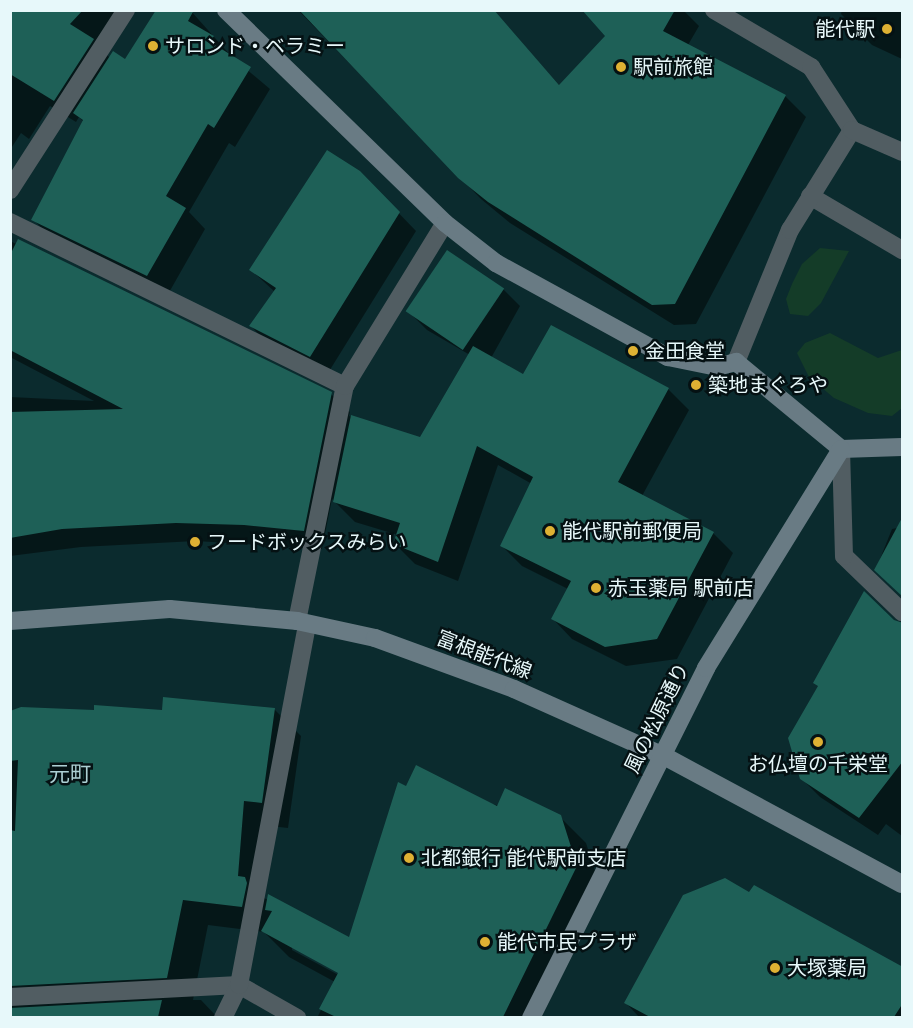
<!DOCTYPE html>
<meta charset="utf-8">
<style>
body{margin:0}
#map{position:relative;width:913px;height:1028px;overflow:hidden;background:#0b2b2e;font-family:"Space Grotesk","Noto Sans JP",sans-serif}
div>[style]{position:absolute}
.green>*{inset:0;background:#143c28}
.shadow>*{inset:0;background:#0007}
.building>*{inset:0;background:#1e6057;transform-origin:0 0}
.lane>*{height:18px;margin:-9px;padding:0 9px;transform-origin:9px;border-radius:9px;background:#515d62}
.street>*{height:18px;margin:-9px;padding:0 9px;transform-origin:9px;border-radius:9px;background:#515d62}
.secondary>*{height:18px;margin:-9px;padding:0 9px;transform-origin:9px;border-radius:9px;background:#697b84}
.dots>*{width:16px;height:16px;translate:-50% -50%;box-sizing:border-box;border:3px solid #051113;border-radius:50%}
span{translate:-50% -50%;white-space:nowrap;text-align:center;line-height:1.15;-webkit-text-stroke:5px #051113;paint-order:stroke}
.poi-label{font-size:20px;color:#e7f8fa}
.right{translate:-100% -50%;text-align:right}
.left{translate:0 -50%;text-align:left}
.street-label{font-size:20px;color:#e7f8fa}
.neighbourhood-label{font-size:21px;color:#add0d4}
.frame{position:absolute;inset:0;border:12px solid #e7f8fa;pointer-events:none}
</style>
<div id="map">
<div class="green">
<div style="clip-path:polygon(820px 248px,849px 251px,821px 303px,808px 316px,790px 314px,786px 299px,792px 284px,802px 264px)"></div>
<div style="clip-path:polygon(830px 333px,878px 358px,902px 350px,902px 408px,892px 416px,868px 413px,834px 398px,809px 377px,797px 353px,805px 343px)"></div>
</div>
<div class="shadow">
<div style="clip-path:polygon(10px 10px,125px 10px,95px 42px,110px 58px,126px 62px,190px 10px,233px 58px,270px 89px,235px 147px,229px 143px,189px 212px,205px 229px,167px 296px,53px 240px,33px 219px,84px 122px,79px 117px,76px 122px,50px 106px,29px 139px,21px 133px,10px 150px)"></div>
<div style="clip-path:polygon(298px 10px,478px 10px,499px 18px,560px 86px,607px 36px,584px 10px,683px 10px,699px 26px,688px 45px,785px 96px,806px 117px,696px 324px,674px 325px,510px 223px,481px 199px)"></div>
<div style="clip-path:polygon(842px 10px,902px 10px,902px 59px,872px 45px,841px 14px)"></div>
<div style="clip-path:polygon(359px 172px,416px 231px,328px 373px,268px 344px,251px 326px,275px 292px,251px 270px)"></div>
<div style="clip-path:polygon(10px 241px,331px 394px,350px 412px,349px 416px,421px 439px,470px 355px,427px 330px,410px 313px,503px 289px,520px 306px,491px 358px,524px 376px,552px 327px,668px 389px,689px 410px,642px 496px,713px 533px,733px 553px,677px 659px,626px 666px,572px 639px,552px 618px,568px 589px,522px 566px,502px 546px,532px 484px,498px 465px,458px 581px,415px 564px,395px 544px,398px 535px,355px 522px,332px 499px,322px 549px,196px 541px,81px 547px,10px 556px,10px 397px,94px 401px,10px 357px)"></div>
<div style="clip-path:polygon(902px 527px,876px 569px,892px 529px)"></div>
<div style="clip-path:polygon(898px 624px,902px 624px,902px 836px,886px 824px,878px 835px,820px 797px,801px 778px)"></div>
<div style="clip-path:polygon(evenodd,165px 699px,275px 710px,301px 736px,288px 828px,270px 826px,264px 898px,350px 939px,406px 788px,560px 817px,586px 843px,602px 892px,541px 1018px,317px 1018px,335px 982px,289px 957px,264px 932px,208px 925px,193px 1000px,201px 1000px,218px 1018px,10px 1018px,10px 710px,164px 711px,165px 699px,292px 946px,345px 975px,344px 978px,292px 950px,292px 946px)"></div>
<div style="clip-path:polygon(750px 895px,902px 968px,902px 1018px,640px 1018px,626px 1003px)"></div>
</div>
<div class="building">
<div style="clip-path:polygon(10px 10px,83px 10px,70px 24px,94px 39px,54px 101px,10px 74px)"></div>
<div style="clip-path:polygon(156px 10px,194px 10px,188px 21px,214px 36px,210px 42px,251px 67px,214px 128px,208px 124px,166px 196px,186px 208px,147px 276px,31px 220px,83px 120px,73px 113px,113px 51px,125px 59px)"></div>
<div style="clip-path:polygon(299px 10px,494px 10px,559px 85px,605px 36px,582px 10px,675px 10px,663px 31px,786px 95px,675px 304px,652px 305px,488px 202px,458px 178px)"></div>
<div style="clip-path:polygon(327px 150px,360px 171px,400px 212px,310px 357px,249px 326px,276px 288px,249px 270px)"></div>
<div style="clip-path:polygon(18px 239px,332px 392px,304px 531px,244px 525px,176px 523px,62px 529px,10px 538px,10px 412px,123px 409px,10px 350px,10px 255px)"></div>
<div style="left:447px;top:250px;width:69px;height:74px;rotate:34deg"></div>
<div style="clip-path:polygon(551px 325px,669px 388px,618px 482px,714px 532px,657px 639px,605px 647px,551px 619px,571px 581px,500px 546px,533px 477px,477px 446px,438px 562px,393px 544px,400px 523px,333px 502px,351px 415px,420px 437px,473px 346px,523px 374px)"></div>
<div style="clip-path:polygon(903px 516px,903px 597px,874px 570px)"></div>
<div style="clip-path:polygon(864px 591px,894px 620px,903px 623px,903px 761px,859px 818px,800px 779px,788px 738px,818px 686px,813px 683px)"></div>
<div style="clip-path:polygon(163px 697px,275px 708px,262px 803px,244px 801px,238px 876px,245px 877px,247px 883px,242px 907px,183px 900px,167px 978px,10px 986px,10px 830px,15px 831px,18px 760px,10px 761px,10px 711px,21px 707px,94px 710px,94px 705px,162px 710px)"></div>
<div style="clip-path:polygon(416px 765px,497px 806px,505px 788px,561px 815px,577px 866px,503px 1017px,336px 1017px,319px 1009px,338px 973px,261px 931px,272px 911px,265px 910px,268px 894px,349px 937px,398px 782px,406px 786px)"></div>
<div style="clip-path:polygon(725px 878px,749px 892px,754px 885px,903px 967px,903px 1003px,894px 1017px,650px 1017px,624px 1003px,683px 895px)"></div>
<div style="clip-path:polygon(162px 1000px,158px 1017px,10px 1017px,10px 1008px)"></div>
</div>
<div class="lane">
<div style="left:844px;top:556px;width:81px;rotate:44deg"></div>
</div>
<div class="street">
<div style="left:714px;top:10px;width:113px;rotate:30.4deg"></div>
<div style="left:811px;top:67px;width:75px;rotate:56.9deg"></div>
<div style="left:10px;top:190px;width:214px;rotate:-57.2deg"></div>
<div style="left:810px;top:196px;width:107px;rotate:30.4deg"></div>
<div style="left:10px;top:222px;width:373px;rotate:26.1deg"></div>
<div style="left:736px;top:362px;width:143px;rotate:-67.8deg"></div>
<div style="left:790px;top:230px;width:118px;rotate:-58.2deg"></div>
<div style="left:852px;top:130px;width:55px;rotate:23.7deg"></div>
<div style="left:841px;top:449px;width:107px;rotate:88.4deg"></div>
<div style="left:297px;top:621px;width:240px;rotate:-78.5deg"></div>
<div style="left:345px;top:386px;width:191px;rotate:-58.5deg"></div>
<div style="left:10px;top:997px;width:229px;rotate:-3deg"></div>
<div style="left:239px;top:985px;width:67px;rotate:29.6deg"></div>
<div style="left:223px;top:1018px;width:37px;rotate:-64deg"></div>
<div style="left:239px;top:985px;width:366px;rotate:-79.3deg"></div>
</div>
<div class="secondary">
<div style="left:226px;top:10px;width:305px;rotate:44.2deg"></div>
<div style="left:445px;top:223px;width:65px;rotate:38.1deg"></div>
<div style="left:496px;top:263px;width:196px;rotate:28.7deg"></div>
<div style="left:668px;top:357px;width:50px;rotate:11.5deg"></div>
<div style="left:717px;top:367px;width:20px;rotate:-15deg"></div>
<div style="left:736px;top:362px;width:136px;rotate:39.6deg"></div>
<div style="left:841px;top:449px;width:61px;rotate:-1.9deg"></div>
<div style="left:10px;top:621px;width:160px;rotate:-4.3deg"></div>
<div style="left:170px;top:609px;width:128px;rotate:5.4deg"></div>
<div style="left:297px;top:621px;width:80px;rotate:12.3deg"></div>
<div style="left:375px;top:638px;width:148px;rotate:20.1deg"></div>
<div style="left:514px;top:689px;width:164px;rotate:24.1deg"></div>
<div style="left:664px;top:756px;width:270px;rotate:28.3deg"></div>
<div style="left:531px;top:1018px;width:391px;rotate:-63.4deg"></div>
<div style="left:706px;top:668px;width:257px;rotate:-58.3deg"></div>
</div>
<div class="dots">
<div style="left:887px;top:29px;background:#deb133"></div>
<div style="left:153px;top:46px;background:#deb133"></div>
<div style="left:621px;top:67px;background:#deb133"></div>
<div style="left:633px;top:351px;background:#deb133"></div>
<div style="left:696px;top:385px;background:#deb133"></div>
<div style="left:550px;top:531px;background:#deb133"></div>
<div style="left:195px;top:542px;background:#deb133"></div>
<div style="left:596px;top:588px;background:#deb133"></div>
<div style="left:818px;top:742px;background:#deb133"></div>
<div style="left:409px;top:858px;background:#deb133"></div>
<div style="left:485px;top:942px;background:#deb133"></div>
<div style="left:775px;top:968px;background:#deb133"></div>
</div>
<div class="poi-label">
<span class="right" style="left:875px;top:29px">能代駅</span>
<span class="left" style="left:165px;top:46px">サロンド・ベラミー</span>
<span class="left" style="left:633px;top:67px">駅前旅館</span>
<span class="left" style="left:645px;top:351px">金田食堂</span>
<span class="left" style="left:708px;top:385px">築地まぐろや</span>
<span class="left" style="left:562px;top:531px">能代駅前郵便局</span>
<span class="left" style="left:207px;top:542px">フードボックスみらい</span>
<span class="left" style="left:608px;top:588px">赤玉薬局 駅前店</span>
<span style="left:818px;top:764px">お仏壇の千栄堂</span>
<span class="left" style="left:421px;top:858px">北都銀行 能代駅前支店</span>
<span class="left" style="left:497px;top:942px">能代市民プラザ</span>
<span class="left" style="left:787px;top:968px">大塚薬局</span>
</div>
<div class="street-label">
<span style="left:484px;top:655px;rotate:21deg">富根能代線</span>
<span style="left:657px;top:718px;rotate:-64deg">風の松原通り</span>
</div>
<div class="neighbourhood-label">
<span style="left:70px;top:774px">元町</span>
</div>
<div class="frame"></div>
</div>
